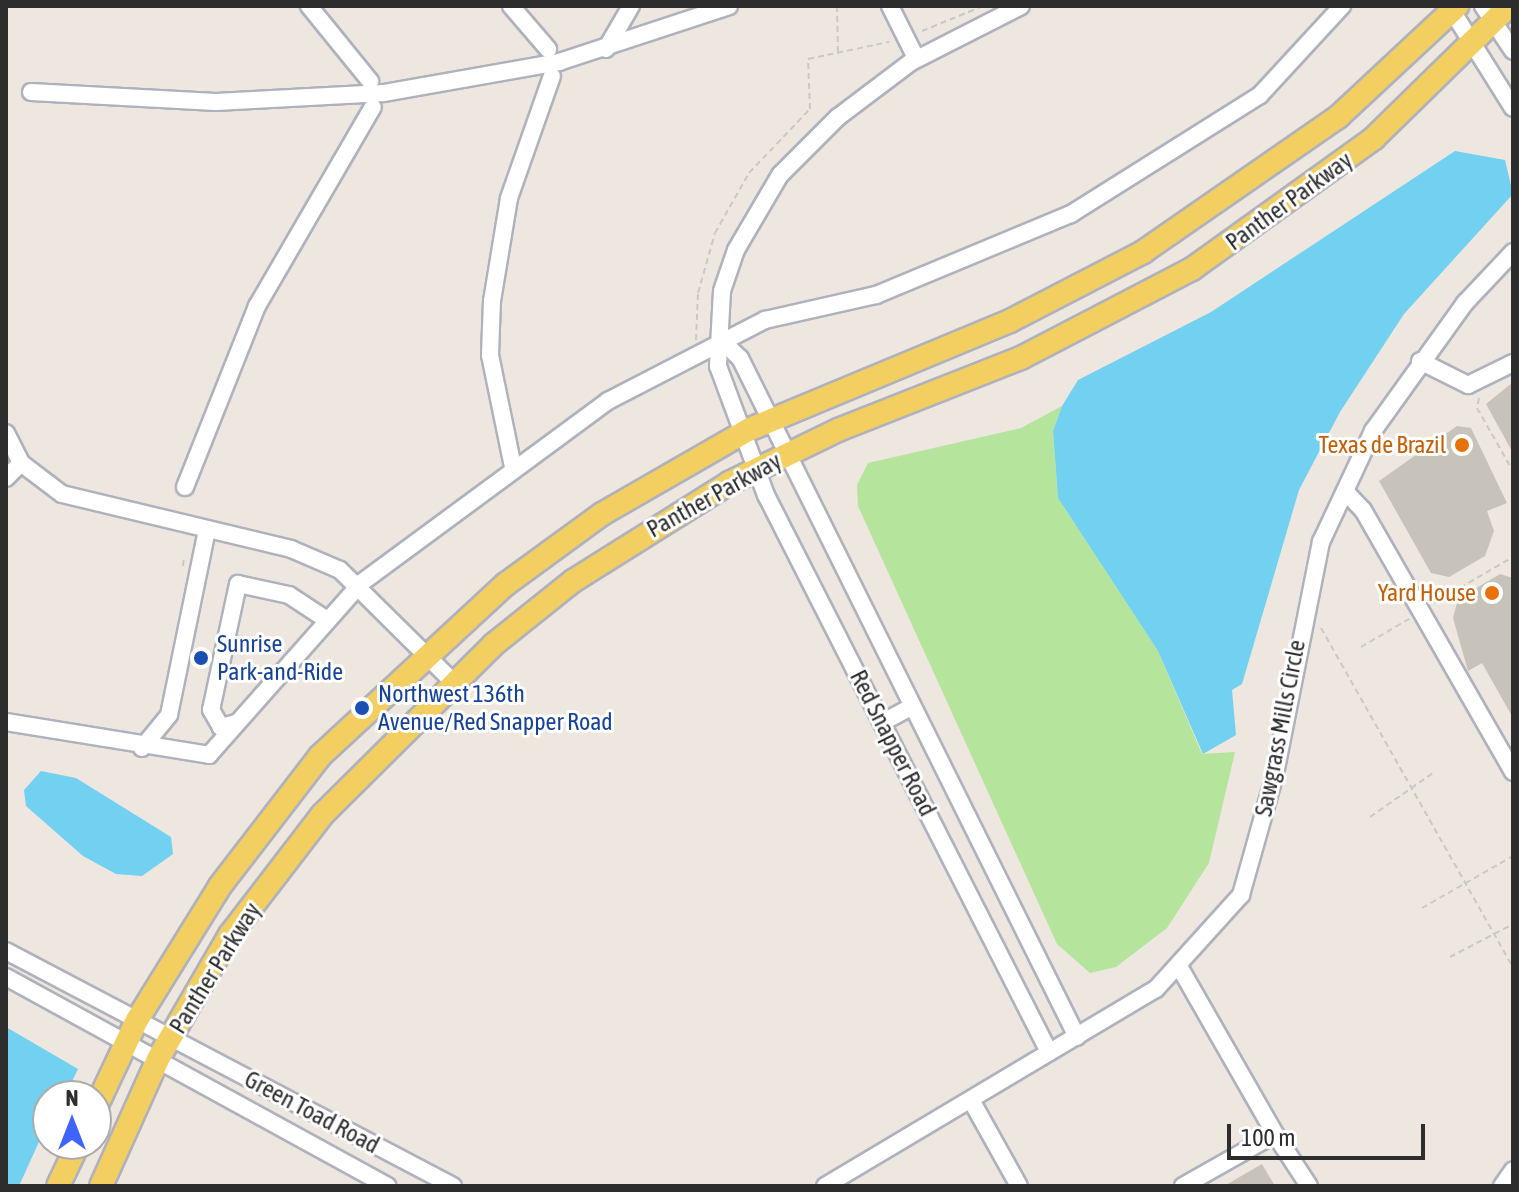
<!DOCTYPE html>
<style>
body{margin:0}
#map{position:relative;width:1519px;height:1192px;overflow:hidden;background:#eee7df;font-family:"Asap Condensed",sans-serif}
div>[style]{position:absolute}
.green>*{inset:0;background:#b5e49c}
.water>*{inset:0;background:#72d0f0}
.building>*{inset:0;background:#c7c2ba}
.path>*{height:2px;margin-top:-1px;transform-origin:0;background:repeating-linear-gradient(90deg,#c8c8c8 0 6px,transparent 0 10px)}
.roads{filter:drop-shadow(2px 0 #afb2bd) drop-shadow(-2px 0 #afb2bd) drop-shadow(0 2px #afb2bd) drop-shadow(0 -2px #afb2bd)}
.minor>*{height:16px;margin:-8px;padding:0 8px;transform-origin:8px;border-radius:8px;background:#fff}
.major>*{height:22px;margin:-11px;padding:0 11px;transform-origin:11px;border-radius:11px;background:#f2cf60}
.dots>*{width:22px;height:22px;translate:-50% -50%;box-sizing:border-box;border:4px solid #fff;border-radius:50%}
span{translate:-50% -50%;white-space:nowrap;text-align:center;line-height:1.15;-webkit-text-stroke:6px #fff;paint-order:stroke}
.street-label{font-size:24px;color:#2d2d2d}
.food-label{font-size:24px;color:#c56008}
.right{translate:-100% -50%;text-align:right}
.transit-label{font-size:24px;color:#164399}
.left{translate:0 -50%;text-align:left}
.frame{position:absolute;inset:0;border:8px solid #2d2d2d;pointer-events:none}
.north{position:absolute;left:32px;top:1080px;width:80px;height:80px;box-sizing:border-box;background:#fff;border:2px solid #ababab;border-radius:50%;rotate:0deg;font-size:22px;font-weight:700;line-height:32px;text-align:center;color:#2d2d2d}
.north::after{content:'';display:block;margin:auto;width:28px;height:36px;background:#3f64fb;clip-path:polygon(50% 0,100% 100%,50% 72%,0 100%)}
.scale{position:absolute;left:1227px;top:1124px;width:198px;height:36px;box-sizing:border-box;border:4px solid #2d2d2d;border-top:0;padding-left:10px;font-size:24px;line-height:28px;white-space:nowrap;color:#2d2d2d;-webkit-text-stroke:6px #fff;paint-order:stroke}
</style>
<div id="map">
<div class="green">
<div style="clip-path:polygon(1062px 406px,1053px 431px,1058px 498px,1158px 651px,1202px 754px,1235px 752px,1209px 863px,1167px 928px,1116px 967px,1090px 973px,1057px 944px,858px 506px,857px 485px,868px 463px,1021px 428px)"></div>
</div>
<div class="water">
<div style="clip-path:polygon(1455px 151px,1505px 160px,1513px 194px,1404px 314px,1340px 412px,1299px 490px,1242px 684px,1232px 690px,1236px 735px,1203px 754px,1158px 651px,1058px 498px,1053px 431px,1062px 406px,1078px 380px,1211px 312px)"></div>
<div style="clip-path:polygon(41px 771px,76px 778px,171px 837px,173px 854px,142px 876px,116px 874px,83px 856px,26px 806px,24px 790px)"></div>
<div style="clip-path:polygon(6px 1027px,78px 1069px,65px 1096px,48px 1096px,48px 1122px,19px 1186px,6px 1186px)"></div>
</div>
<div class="building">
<div style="clip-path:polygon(1513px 382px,1513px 453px,1486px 404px)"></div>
<div style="clip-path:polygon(1457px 426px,1471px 428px,1507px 503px,1487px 511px,1494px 531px,1485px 556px,1449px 577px,1431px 573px,1379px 481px)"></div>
<div style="clip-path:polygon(1500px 574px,1513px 578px,1513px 718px,1482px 663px,1468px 671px,1453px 618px,1458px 599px)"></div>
<div style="clip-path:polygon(1262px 1164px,1275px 1186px,1224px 1186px)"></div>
</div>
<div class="path">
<div style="left:837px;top:6px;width:47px;rotate:88.8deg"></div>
<div style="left:922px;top:31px;width:66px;rotate:-22.3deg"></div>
<div style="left:696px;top:340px;width:47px;rotate:-87.6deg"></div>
<div style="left:698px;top:293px;width:62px;rotate:-74.2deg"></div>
<div style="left:715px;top:233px;width:69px;rotate:-60.5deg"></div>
<div style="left:749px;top:173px;width:88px;rotate:-46.4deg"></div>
<div style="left:810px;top:109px;width:50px;rotate:-92.3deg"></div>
<div style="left:808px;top:59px;width:83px;rotate:-11.9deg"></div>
<div style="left:1479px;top:398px;width:10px;rotate:101deg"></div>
<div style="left:1477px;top:408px;width:73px;rotate:60.3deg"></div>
<div style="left:183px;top:566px;width:10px;rotate:-84deg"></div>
<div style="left:1434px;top:603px;width:91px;rotate:-30.2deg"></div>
<div style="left:1321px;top:628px;width:390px;rotate:60.5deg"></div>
<div style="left:1361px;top:647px;width:56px;rotate:-30.3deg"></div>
<div style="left:1370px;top:817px;width:77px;rotate:-34.9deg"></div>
<div style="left:1422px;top:908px;width:105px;rotate:-29.7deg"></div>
<div style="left:1450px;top:957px;width:71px;rotate:-27.6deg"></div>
</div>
<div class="roads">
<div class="minor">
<div style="left:309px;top:6px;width:97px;rotate:50.9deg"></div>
<div style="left:511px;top:6px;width:57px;rotate:49.3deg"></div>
<div style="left:890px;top:6px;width:58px;rotate:63.4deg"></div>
<div style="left:1021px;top:6px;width:123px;rotate:153deg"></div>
<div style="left:911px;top:62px;width:91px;rotate:143deg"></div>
<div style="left:838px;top:117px;width:82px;rotate:135deg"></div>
<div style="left:780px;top:175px;width:87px;rotate:120.4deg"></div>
<div style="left:736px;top:250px;width:43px;rotate:108.9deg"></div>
<div style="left:722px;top:291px;width:75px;rotate:93.1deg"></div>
<div style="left:718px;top:366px;width:138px;rotate:69.6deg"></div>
<div style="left:766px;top:495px;width:625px;rotate:63.07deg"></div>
<div style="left:1449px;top:6px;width:120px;rotate:57.9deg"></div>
<div style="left:1483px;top:6px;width:54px;rotate:56.3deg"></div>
<div style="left:606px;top:49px;width:50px;rotate:-59.8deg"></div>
<div style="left:31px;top:92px;width:185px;rotate:3.1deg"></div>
<div style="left:216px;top:102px;width:168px;rotate:-3.1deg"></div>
<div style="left:384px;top:93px;width:178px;rotate:-10deg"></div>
<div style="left:559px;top:62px;width:179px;rotate:-18.2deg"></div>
<div style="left:720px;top:339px;width:28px;rotate:44deg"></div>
<div style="left:740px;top:358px;width:758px;rotate:63.6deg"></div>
<div style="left:1420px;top:361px;width:54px;rotate:26.6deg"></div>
<div style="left:1468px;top:385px;width:50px;rotate:-26.1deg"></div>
<div style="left:6px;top:433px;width:34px;rotate:63deg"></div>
<div style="left:21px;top:463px;width:51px;rotate:37.1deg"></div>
<div style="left:62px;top:494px;width:236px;rotate:13.5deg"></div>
<div style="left:291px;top:549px;width:53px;rotate:23.2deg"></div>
<div style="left:340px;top:570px;width:158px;rotate:44.7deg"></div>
<div style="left:513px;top:467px;width:114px;rotate:-101.6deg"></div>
<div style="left:490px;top:355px;width:54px;rotate:-87.9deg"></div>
<div style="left:492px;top:301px;width:104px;rotate:-80.6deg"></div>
<div style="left:509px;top:198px;width:129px;rotate:-70.6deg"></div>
<div style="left:6px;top:478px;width:21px;rotate:-45deg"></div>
<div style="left:185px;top:487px;width:195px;rotate:-68.3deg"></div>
<div style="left:257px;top:306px;width:230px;rotate:-59.8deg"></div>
<div style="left:1345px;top:491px;width:26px;rotate:47deg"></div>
<div style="left:1363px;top:510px;width:302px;rotate:60.2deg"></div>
<div style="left:6px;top:722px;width:206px;rotate:9.2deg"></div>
<div style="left:209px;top:755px;width:230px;rotate:-48.5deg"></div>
<div style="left:361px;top:583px;width:307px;rotate:-36.4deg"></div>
<div style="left:608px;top:401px;width:177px;rotate:-27.3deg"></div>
<div style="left:765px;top:320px;width:114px;rotate:-12.7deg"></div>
<div style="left:876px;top:295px;width:211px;rotate:-22.6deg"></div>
<div style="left:1071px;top:214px;width:223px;rotate:-32.2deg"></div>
<div style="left:1260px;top:95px;width:121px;rotate:-47.3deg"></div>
<div style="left:883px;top:722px;width:32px;rotate:-28deg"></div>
<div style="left:236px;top:723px;width:16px;rotate:165deg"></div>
<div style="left:221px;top:727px;width:20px;rotate:-120deg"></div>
<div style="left:211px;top:710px;width:129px;rotate:-77.9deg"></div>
<div style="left:238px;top:584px;width:52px;rotate:12.2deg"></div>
<div style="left:289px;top:595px;width:45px;rotate:33.3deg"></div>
<div style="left:142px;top:748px;width:43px;rotate:-50.7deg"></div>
<div style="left:169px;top:715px;width:189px;rotate:-78.4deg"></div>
<div style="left:6px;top:951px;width:505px;rotate:27.73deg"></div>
<div style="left:1180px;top:968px;width:191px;rotate:60.2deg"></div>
<div style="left:1275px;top:1134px;width:106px;rotate:150.5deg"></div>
<div style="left:6px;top:977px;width:435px;rotate:28.7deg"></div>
<div style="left:971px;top:1100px;width:98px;rotate:60.8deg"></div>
<div style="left:1275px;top:1134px;width:62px;rotate:56.8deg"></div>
<div style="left:825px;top:1186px;width:385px;rotate:-30.8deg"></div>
<div style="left:1156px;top:989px;width:127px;rotate:-47.9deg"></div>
<div style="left:1241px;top:895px;width:126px;rotate:-74.3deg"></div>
<div style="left:1275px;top:774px;width:237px;rotate:-78.8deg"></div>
<div style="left:1321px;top:542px;width:123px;rotate:-64.9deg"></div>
<div style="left:1373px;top:431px;width:158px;rotate:-54.3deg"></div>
<div style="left:1465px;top:303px;width:70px;rotate:-46.7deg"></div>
<div style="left:1502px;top:1186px;width:19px;rotate:-55deg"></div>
</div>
<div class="major">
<div style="left:96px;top:1107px;width:96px;rotate:-64.8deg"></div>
<div style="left:137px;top:1020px;width:158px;rotate:-58.2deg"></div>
<div style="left:220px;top:886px;width:164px;rotate:-52.4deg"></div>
<div style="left:320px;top:756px;width:253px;rotate:-42.8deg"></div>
<div style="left:506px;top:584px;width:119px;rotate:-36.1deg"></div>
<div style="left:602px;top:514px;width:168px;rotate:-29.9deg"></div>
<div style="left:748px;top:430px;width:284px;rotate:-22.6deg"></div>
<div style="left:1010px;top:321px;width:150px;rotate:-27.4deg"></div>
<div style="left:1143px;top:252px;width:237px;rotate:-34.7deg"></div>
<div style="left:1338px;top:117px;width:163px;rotate:-43deg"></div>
<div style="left:58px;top:1186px;width:47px;rotate:-64.5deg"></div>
<div style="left:101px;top:1186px;width:139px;rotate:-65.8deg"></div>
<div style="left:158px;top:1059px;width:143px;rotate:-59.9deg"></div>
<div style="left:230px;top:935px;width:151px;rotate:-52.5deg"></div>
<div style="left:322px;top:815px;width:241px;rotate:-44.8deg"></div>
<div style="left:493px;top:645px;width:102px;rotate:-38.7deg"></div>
<div style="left:573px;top:581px;width:184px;rotate:-32.1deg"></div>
<div style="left:729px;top:483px;width:121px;rotate:-25.9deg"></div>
<div style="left:838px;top:430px;width:197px;rotate:-21.5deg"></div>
<div style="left:1021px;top:358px;width:193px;rotate:-27.5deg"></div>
<div style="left:1192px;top:269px;width:224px;rotate:-35.7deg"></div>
<div style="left:1374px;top:138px;width:189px;rotate:-44.4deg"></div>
</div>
</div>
<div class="dots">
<div style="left:1462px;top:445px;background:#e8710a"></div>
<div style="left:1492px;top:593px;background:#e8710a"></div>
<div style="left:201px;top:658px;background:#1a4fb4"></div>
<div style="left:362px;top:708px;background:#1a4fb4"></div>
</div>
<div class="street-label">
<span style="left:1289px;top:201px;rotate:-36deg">Panther Parkway</span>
<span style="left:714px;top:495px;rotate:-29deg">Panther Parkway</span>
<span style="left:1280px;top:728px;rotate:-79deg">Sawgrass Mills Circle</span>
<span style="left:893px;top:743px;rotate:63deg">Red Snapper Road</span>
<span style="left:215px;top:968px;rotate:-58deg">Panther Parkway</span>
<span style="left:312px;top:1112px;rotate:28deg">Green Toad Road</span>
</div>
<div class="food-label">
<span class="right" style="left:1446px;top:445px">Texas de Brazil</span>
<span class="right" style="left:1476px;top:593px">Yard House</span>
</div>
<div class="transit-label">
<span class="left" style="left:217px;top:658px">Sunrise<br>Park-and-Ride</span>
<span class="left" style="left:378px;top:708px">Northwest 136th<br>Avenue/Red Snapper Road</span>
</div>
<div class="frame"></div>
<div class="north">N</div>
<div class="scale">100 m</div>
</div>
